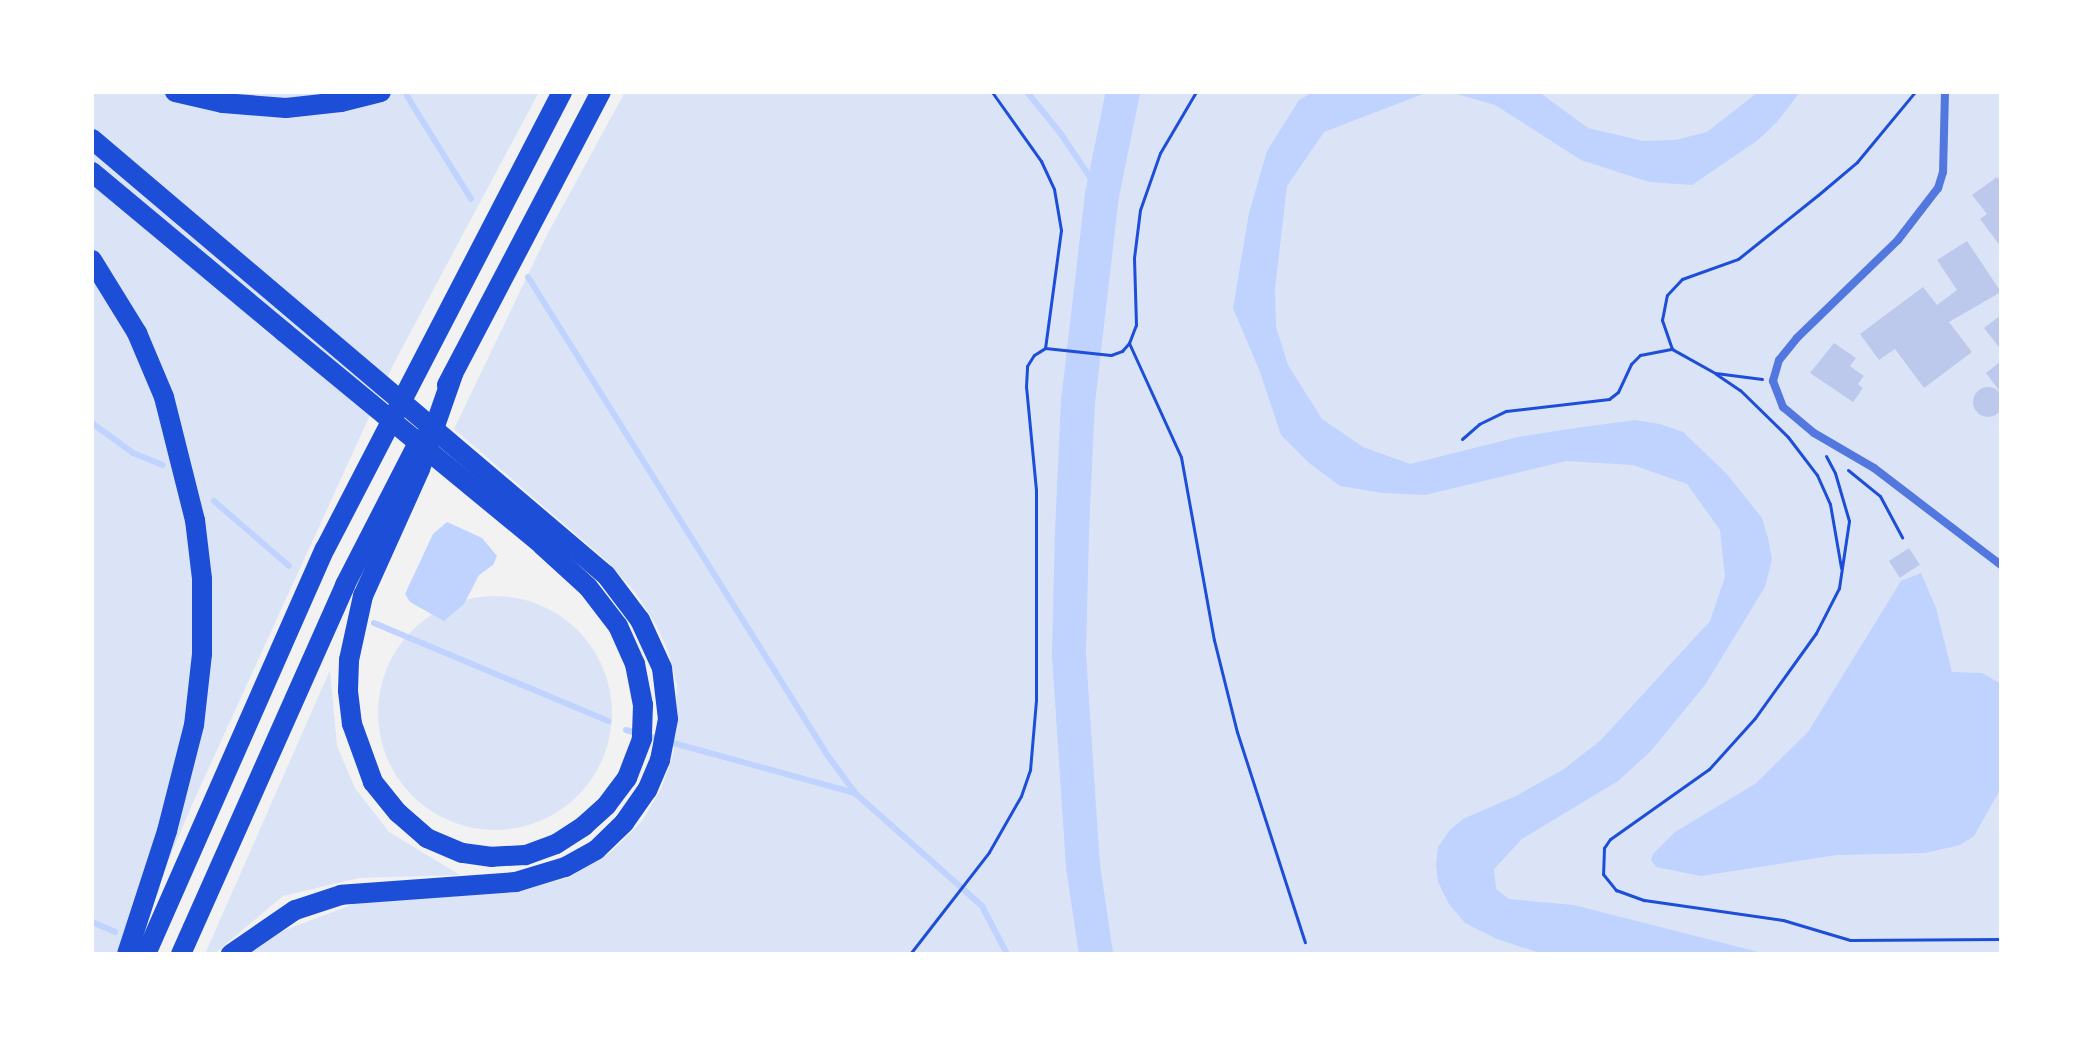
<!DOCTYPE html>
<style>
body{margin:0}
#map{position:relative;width:2093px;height:1046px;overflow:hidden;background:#f2f2f2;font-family:"Space Grotesk",sans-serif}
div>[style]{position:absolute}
.green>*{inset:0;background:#dbe4f7}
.round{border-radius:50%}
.water>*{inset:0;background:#bfd3fe}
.stream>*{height:6px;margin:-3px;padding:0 3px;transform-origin:3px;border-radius:3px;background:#bfd3fe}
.river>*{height:34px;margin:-17px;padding:0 17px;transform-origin:17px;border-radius:17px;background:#bfd3fe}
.building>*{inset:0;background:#bdc9ec;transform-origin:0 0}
.path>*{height:3px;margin:-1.5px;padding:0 1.5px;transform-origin:1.5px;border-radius:1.5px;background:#1d4ed8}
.minor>*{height:8px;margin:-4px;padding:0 4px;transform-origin:4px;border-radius:4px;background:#5277de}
.motorway>*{height:20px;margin:-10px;padding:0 10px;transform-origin:10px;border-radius:10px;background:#1d4ed8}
span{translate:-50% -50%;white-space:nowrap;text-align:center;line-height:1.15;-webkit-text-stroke:8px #fff;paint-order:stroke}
.frame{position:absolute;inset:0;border:94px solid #fff;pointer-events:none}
</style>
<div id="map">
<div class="green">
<div style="clip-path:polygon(92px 92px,539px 92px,392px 367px,196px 796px,128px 954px,92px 954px)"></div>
<div style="clip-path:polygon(625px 92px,2001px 92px,2001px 954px,243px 954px,259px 940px,356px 903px,528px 889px,570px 877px,611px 852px,642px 821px,661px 789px,673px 755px,677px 686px,668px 651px,656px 625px,636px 593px,608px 562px,454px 429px,547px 235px)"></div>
<div class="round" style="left:378px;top:596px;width:234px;height:234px"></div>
<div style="clip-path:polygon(330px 670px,337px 746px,355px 788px,389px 832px,460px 875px,359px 878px,283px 896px,214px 954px,205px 954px)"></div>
</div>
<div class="water">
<div style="clip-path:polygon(1313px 92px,1428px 92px,1324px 132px,1287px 186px,1275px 289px,1276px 327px,1288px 365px,1322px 419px,1363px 447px,1410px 464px,1518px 437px,1576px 428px,1635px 420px,1660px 424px,1683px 432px,1726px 473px,1762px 518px,1768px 538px,1772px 559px,1765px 587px,1705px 685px,1650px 752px,1618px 781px,1522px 839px,1494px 869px,1496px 889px,1509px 899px,1574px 905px,1766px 954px,1543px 954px,1497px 939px,1465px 923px,1449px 904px,1438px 882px,1436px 864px,1438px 847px,1449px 831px,1463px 819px,1516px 796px,1564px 769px,1601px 740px,1710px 621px,1725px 577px,1720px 530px,1687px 484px,1633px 465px,1566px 461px,1425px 495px,1383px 493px,1340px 486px,1309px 463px,1281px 435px,1260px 372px,1233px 308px,1249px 213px,1267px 151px,1299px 100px)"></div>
<div style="clip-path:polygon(1450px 92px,1539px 92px,1588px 128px,1643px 141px,1675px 140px,1707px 132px,1758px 92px,1800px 92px,1777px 122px,1758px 140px,1692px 185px,1649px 182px,1581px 160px,1495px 105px)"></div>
<div style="clip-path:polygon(447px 522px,482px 538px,497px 556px,493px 565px,479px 575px,464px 604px,444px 621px,410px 602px,405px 594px,433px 534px)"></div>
<div style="clip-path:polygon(1921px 573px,1936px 608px,1952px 672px,1982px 673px,2001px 684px,2001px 788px,1974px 836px,1960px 845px,1925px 853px,1837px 855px,1701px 876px,1656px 867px,1651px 860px,1653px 854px,1675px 832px,1755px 784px,1808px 732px,1901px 581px)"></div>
</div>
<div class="stream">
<div style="left:1027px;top:92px;width:54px;rotate:51deg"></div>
<div style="left:1061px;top:134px;width:73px;rotate:56.1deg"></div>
<div style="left:407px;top:96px;width:121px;rotate:58.1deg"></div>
<div style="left:528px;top:277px;width:565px;rotate:57.94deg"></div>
<div style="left:828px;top:756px;width:47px;rotate:53.6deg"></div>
<div style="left:856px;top:794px;width:169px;rotate:41.6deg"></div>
<div style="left:982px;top:906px;width:54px;rotate:62.5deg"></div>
<div style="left:92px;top:423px;width:51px;rotate:36.2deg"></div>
<div style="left:133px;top:453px;width:32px;rotate:22deg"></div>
<div style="left:214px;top:501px;width:99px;rotate:40.9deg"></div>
<div style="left:374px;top:623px;width:254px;rotate:22.7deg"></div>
<div style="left:626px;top:730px;width:237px;rotate:15.4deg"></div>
<div style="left:92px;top:922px;width:25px;rotate:23deg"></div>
</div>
<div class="river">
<div style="left:1096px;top:954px;width:89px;rotate:-98.4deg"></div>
<div style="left:1083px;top:866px;width:212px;rotate:-93.8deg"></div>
<div style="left:1069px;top:654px;width:122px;rotate:-88.6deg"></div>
<div style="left:1072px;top:532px;width:130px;rotate:-87.4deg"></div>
<div style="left:1078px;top:402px;width:208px;rotate:-83.4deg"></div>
<div style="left:1102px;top:195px;width:105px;rotate:-78.5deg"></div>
</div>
<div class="building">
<div style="clip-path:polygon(1997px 177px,2001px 182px,2001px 247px,1980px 219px,1987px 214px,1972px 195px)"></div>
<div style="clip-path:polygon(1967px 241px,2001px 292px,1949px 322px,1972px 352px,1924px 388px,1895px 349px,1879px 360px,1860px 334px,1923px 287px,1937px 305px,1957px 290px,1937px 260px)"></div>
<div style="clip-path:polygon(2001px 315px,2001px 350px,1984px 328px)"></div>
<div style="clip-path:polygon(1834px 343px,1856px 358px,1850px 366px,1864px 376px,1858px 384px,1863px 388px,1853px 402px,1810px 373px)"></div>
<div style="clip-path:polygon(2001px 361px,2001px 393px,1986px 373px)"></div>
<div class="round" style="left:1973px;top:387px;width:30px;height:30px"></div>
<div style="left:1909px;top:548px;width:20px;height:24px;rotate:57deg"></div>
</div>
<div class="path">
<div style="left:992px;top:92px;width:85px;rotate:54.6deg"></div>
<div style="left:1041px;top:161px;width:31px;rotate:65deg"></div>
<div style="left:1054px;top:189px;width:42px;rotate:80.3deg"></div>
<div style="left:1061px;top:230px;width:119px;rotate:97.7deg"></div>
<div style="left:1129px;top:343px;width:125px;rotate:65.5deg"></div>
<div style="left:1181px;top:457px;width:186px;rotate:79.8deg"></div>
<div style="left:1214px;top:640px;width:95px;rotate:76deg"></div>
<div style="left:1237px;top:732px;width:221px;rotate:72.1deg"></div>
<div style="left:1716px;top:374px;width:29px;rotate:34deg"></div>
<div style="left:1740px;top:390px;width:67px;rotate:44.4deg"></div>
<div style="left:1788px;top:437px;width:48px;rotate:52.7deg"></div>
<div style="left:1817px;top:475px;width:32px;rotate:66deg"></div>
<div style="left:1830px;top:504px;width:65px;rotate:80.2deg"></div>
<div style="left:1762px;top:379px;width:47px;rotate:-172.7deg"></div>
<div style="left:1715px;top:373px;width:49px;rotate:-150.8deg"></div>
<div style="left:1672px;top:349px;width:31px;rotate:-109deg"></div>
<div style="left:1662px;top:320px;width:25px;rotate:-79deg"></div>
<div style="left:1667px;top:295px;width:22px;rotate:-47deg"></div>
<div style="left:1682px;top:279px;width:59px;rotate:-19.7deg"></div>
<div style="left:1738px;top:259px;width:102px;rotate:-38.7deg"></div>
<div style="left:1818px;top:195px;width:51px;rotate:-40.2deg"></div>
<div style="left:1857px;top:162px;width:91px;rotate:-50.4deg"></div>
<div style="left:1462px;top:439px;width:23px;rotate:-41deg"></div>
<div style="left:1479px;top:424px;width:30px;rotate:-26deg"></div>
<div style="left:1506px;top:411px;width:104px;rotate:-6.6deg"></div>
<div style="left:1609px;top:399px;width:11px;rotate:-38deg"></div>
<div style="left:1618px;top:392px;width:31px;rotate:-65deg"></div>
<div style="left:1631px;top:364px;width:13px;rotate:-45deg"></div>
<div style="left:1640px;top:355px;width:33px;rotate:-11deg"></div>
<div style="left:1826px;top:456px;width:19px;rotate:62deg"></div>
<div style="left:1835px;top:473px;width:50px;rotate:73.7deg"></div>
<div style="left:1849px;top:521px;width:68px;rotate:98.5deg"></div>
<div style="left:1839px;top:588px;width:51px;rotate:117.1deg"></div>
<div style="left:1816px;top:633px;width:105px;rotate:125.7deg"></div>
<div style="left:1755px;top:718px;width:69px;rotate:132deg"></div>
<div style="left:1709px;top:769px;width:121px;rotate:144.7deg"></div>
<div style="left:1610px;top:839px;width:11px;rotate:124deg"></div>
<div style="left:1604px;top:848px;width:26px;rotate:92deg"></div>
<div style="left:1603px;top:874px;width:21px;rotate:51deg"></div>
<div style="left:1616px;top:890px;width:30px;rotate:20deg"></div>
<div style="left:1644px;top:900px;width:140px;rotate:8.2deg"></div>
<div style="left:1783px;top:920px;width:70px;rotate:16.6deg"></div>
<div style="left:1850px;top:940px;width:151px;rotate:-0.4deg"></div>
<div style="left:1848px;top:470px;width:41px;rotate:39.1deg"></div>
<div style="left:1880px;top:496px;width:47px;rotate:61.8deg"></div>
<div style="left:910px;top:954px;width:129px;rotate:-52.2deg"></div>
<div style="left:989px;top:852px;width:64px;rotate:-60.3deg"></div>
<div style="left:1021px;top:796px;width:28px;rotate:-71deg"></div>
<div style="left:1030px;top:770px;width:70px;rotate:-85.1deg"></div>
<div style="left:1036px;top:700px;width:210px;rotate:-90deg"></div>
<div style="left:1036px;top:490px;width:103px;rotate:-95.5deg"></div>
<div style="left:1026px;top:387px;width:21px;rotate:-87deg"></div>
<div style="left:1027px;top:366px;width:13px;rotate:-58deg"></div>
<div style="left:1034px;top:355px;width:13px;rotate:-32deg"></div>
<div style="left:1045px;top:348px;width:66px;rotate:6.1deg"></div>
<div style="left:1111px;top:355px;width:12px;rotate:-20deg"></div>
<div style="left:1122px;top:351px;width:11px;rotate:-49deg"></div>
<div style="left:1129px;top:343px;width:19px;rotate:-69deg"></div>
<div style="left:1136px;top:325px;width:67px;rotate:-91.7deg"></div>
<div style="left:1134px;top:258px;width:48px;rotate:-82.9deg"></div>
<div style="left:1140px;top:210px;width:60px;rotate:-70.7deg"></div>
<div style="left:1160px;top:153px;width:71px;rotate:-59.5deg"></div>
</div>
<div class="minor">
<div style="left:1945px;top:92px;width:80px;rotate:91.4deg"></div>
<div style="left:1943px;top:172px;width:17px;rotate:107deg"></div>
<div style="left:1938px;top:188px;width:66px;rotate:127.6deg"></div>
<div style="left:1898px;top:240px;width:141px;rotate:135.9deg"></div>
<div style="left:1797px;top:338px;width:28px;rotate:129deg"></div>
<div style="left:1779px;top:360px;width:22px;rotate:106deg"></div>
<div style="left:1773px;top:381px;width:28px;rotate:69deg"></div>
<div style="left:1783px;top:407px;width:40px;rotate:40deg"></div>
<div style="left:1814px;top:433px;width:69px;rotate:30.3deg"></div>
<div style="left:1874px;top:468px;width:160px;rotate:37.4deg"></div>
</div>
<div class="motorway">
<div style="left:175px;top:92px;width:49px;rotate:12.9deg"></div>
<div style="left:223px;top:103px;width:63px;rotate:4.5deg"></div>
<div style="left:286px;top:108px;width:55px;rotate:-6.2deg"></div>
<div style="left:341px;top:102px;width:41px;rotate:-14deg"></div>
<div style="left:92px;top:139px;width:674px;rotate:40.31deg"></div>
<div style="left:606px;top:575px;width:56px;rotate:52.9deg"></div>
<div style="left:640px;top:620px;width:53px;rotate:65.4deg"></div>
<div style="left:662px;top:668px;width:51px;rotate:83.3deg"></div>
<div style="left:668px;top:719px;width:42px;rotate:101deg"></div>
<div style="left:660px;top:760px;width:33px;rotate:113deg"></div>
<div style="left:647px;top:790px;width:40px;rotate:124.9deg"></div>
<div style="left:624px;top:823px;width:39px;rotate:136deg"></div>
<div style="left:596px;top:850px;width:35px;rotate:151deg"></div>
<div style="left:565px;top:867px;width:51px;rotate:163deg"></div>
<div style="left:516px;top:882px;width:175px;rotate:175.8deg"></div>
<div style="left:341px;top:895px;width:48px;rotate:161.9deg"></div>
<div style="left:295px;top:910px;width:78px;rotate:145.5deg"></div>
<div style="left:92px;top:172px;width:250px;rotate:39.8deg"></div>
<div style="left:284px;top:332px;width:335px;rotate:39.5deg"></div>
<div style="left:542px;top:545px;width:62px;rotate:42.4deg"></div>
<div style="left:588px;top:587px;width:49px;rotate:52.4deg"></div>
<div style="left:618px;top:626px;width:42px;rotate:65.9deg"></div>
<div style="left:635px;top:664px;width:42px;rotate:79deg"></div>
<div style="left:643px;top:705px;width:34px;rotate:92deg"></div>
<div style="left:642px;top:739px;width:42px;rotate:111deg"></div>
<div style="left:627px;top:778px;width:34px;rotate:127deg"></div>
<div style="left:607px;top:805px;width:31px;rotate:138deg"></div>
<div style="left:584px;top:826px;width:33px;rotate:147deg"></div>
<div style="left:556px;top:844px;width:33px;rotate:160deg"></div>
<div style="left:525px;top:855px;width:33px;rotate:177deg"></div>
<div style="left:492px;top:857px;width:30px;rotate:-172deg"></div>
<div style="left:462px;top:853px;width:38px;rotate:-157deg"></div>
<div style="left:427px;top:838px;width:38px;rotate:-139deg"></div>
<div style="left:398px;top:813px;width:40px;rotate:-129deg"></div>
<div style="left:373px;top:782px;width:62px;rotate:-109.9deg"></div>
<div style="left:352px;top:724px;width:34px;rotate:-97deg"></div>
<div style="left:348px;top:690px;width:30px;rotate:-88deg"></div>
<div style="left:349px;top:660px;width:66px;rotate:-77.7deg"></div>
<div style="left:363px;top:596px;width:139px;rotate:-65.8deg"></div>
<div style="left:420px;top:469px;width:101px;rotate:-70.8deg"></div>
<div style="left:92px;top:260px;width:86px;rotate:58.3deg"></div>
<div style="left:137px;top:333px;width:69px;rotate:67.1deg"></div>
<div style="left:164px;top:397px;width:127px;rotate:75.9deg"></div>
<div style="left:195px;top:520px;width:59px;rotate:83.2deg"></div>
<div style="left:202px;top:579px;width:75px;rotate:90deg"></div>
<div style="left:202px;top:654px;width:71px;rotate:96.4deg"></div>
<div style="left:194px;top:725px;width:109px;rotate:104.3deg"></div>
<div style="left:167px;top:831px;width:129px;rotate:108deg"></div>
<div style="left:447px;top:385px;width:331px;rotate:-62.3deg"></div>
<div style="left:146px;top:954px;width:443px;rotate:-66.2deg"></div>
<div style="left:325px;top:549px;width:515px;rotate:-62.59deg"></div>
<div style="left:181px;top:954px;width:404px;rotate:-66deg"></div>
<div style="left:345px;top:585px;width:164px;rotate:-62.8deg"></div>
</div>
<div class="frame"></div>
</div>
